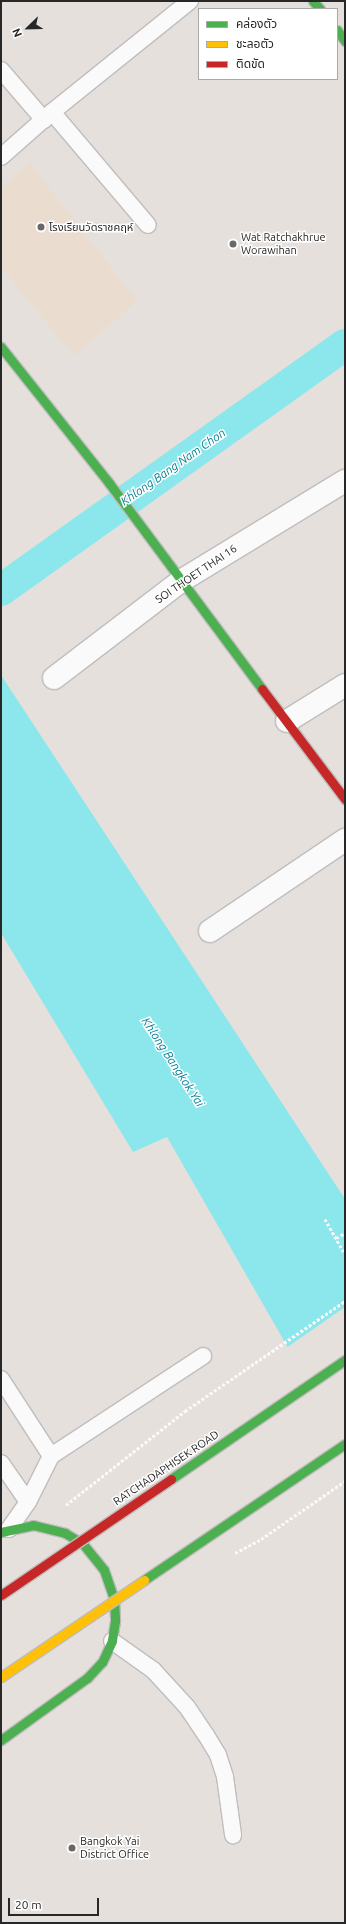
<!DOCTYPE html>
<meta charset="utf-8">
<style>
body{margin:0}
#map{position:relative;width:346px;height:1924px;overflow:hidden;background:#e6e0dc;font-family:Ubuntu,"Noto Sans Thai",sans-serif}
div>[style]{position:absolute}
.education>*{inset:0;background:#eadccf}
.water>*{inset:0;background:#8be7ec}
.pier>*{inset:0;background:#e6e0dc}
.canal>*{height:32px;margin:-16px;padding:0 16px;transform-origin:16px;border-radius:16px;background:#8be7ec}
.path>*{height:2.5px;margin-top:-1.25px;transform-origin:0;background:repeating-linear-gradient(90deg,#fbfafa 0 3px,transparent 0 5px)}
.roads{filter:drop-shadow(1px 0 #bfbdbe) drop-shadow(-1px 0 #bfbdbe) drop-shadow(0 1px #bfbdbe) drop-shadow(0 -1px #bfbdbe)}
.lane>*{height:16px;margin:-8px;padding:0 8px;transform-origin:8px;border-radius:8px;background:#fbfafa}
.street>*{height:22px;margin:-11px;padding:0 11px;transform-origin:11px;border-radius:11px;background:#fbfafa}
.fast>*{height:9px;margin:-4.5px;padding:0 4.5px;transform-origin:4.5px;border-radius:4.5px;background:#4caf50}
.jam>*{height:9px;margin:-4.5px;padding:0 4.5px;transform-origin:4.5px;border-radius:4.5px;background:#c62828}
.bridges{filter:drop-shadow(1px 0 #bfbcbb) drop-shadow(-1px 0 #bfbcbb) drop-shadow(0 1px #bfbcbb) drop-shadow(0 -1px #bfbcbb)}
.fast-bridge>*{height:9px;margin:-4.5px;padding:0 4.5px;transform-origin:4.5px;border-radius:4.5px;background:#4caf50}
.slow-bridge>*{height:9px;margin:-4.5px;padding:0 4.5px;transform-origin:4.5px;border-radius:4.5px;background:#ffc107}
.jam-bridge>*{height:9px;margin:-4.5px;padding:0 4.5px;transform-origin:4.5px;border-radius:4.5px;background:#c62828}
.dots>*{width:11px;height:11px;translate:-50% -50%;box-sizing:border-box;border:2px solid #fff;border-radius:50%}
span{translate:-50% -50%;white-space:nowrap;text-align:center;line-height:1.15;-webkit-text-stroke:3px #fff;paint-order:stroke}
.poi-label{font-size:11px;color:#272727}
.left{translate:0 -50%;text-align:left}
.street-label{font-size:11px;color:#272727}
.water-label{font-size:12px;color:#088094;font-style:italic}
.frame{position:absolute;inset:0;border:2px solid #272727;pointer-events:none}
.legend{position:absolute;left:198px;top:8px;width:140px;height:72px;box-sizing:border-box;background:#fff;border:1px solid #a9a9a9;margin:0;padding:5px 7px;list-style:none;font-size:12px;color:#272727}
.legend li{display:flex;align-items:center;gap:8px;height:20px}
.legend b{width:20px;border:1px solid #a9a9a9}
.north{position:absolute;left:8px;top:8px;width:40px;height:40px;-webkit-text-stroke:3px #fff;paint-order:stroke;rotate:247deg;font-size:11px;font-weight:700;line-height:16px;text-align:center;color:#272727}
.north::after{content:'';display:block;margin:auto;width:14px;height:18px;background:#272727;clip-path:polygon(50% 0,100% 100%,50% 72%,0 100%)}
.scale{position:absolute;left:8px;top:1898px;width:91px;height:18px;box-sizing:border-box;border:2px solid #272727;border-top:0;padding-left:5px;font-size:12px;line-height:14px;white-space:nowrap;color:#272727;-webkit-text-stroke:3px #fff;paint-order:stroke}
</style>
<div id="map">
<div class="education">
<div style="clip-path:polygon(30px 163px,137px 301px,74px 356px,1px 267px,1px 188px)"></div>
</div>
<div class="water">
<div style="clip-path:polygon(1px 675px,345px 1199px,345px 1447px,167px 1137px,133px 1152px,1px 933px)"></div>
</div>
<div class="pier">
<div style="clip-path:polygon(345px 1307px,345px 1449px,286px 1348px)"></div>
</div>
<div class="canal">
<div style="left:1px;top:590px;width:422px;rotate:-35.5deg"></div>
</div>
<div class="path">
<div style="left:325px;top:1219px;width:40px;rotate:60.3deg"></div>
<div style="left:336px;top:1238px;width:10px;rotate:-29deg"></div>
<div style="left:66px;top:1505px;width:152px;rotate:-38.3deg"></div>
<div style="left:185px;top:1411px;width:194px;rotate:-34.5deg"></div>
<div style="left:235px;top:1553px;width:30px;rotate:-28deg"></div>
<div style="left:261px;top:1539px;width:102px;rotate:-34.6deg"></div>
</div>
<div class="roads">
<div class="lane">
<div style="left:1px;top:70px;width:66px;rotate:49.3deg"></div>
<div style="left:52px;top:112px;width:148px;rotate:49.7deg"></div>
<div style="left:1px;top:157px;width:68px;rotate:-41.4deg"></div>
<div style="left:52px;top:112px;width:177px;rotate:-38.8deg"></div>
<div style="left:1px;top:1379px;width:92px;rotate:57deg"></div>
<div style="left:1px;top:1463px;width:47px;rotate:55.3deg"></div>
<div style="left:9px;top:1529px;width:33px;rotate:-55deg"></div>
<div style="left:28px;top:1502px;width:51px;rotate:-63.4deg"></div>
<div style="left:51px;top:1456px;width:182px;rotate:-33.3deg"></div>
<div style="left:112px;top:1641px;width:50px;rotate:35.3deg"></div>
<div style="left:153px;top:1670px;width:50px;rotate:47.4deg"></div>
<div style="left:187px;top:1707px;width:34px;rotate:56deg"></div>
<div style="left:206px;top:1735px;width:23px;rotate:59deg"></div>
<div style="left:218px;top:1755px;width:23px;rotate:72deg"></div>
<div style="left:225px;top:1777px;width:59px;rotate:82.1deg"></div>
</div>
<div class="street">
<div style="left:54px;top:678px;width:160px;rotate:-37.4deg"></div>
<div style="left:181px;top:581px;width:192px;rotate:-31.4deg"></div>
<div style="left:287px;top:721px;width:68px;rotate:-31.8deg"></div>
<div style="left:210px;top:931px;width:163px;rotate:-34deg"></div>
</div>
<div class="fast">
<div style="left:313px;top:1px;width:11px;rotate:49deg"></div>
<div style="left:337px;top:30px;width:14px;rotate:54deg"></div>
<div style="left:1px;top:347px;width:174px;rotate:51.5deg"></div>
<div style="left:109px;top:483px;width:257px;rotate:53.4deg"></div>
<div style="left:1px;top:1532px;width:33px;rotate:-12deg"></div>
<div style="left:33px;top:1525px;width:33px;rotate:14deg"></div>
<div style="left:65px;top:1533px;width:21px;rotate:31deg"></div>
<div style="left:83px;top:1544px;width:33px;rotate:51deg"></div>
<div style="left:104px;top:1570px;width:31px;rotate:71deg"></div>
<div style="left:114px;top:1599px;width:22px;rotate:87deg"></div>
<div style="left:115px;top:1621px;width:20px;rotate:99deg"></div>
<div style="left:112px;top:1641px;width:23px;rotate:115deg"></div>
<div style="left:102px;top:1662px;width:22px;rotate:133deg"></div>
<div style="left:87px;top:1678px;width:106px;rotate:144.2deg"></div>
</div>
<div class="jam">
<div style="left:262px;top:689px;width:138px;rotate:53deg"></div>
</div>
</div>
<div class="bridges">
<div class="fast-bridge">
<div style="left:171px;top:1479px;width:211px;rotate:-34.4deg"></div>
<div style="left:144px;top:1580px;width:243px;rotate:-34.1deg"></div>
</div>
<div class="slow-bridge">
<div style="left:1px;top:1677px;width:173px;rotate:-34.1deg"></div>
</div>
<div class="jam-bridge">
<div style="left:1px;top:1595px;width:206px;rotate:-34.3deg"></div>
</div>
</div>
<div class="dots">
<div style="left:41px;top:227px;background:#6a6866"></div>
<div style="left:233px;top:244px;background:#6a6866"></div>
<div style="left:72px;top:1848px;background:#6a6866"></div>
</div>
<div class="poi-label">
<span class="left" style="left:49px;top:227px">โรงเรียนวัดราชคฤห์</span>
<span class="left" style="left:241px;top:244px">Wat Ratchakhrue<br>Worawihan</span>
<span class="left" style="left:80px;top:1848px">Bangkok Yai<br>District Office</span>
</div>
<div class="street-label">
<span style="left:196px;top:574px;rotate:-34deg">SOI THOET THAI 16</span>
<span style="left:166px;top:1468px;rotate:-34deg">RATCHADAPHISEK ROAD</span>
</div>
<div class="water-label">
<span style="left:173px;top:467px;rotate:-35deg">Khlong Bang Nam Chon</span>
<span style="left:173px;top:1062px;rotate:57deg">Khlong Bangkok Yai</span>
</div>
<div class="frame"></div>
<ul class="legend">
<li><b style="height:5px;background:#4caf50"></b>คล่องตัว</li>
<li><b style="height:5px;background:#ffc107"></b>ชะลอตัว</li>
<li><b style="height:5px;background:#c62828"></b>ติดขัด</li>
</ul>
<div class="north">N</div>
<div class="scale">20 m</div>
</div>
